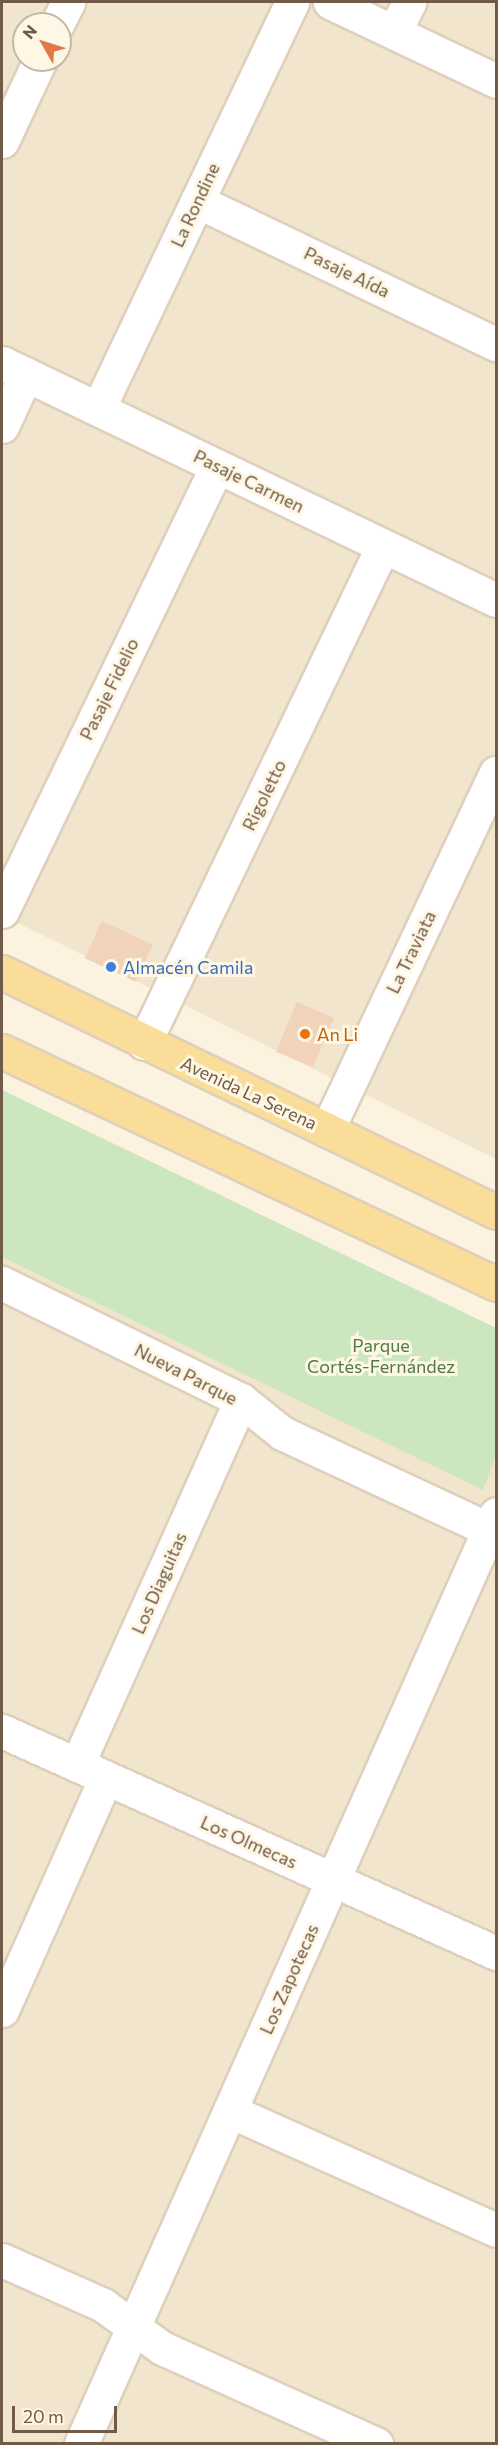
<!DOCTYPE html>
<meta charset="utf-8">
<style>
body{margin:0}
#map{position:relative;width:498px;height:2445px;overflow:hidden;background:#fbf3e0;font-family:Commissioner,sans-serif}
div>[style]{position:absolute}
.residential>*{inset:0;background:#f2e5ce}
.green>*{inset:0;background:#cce7bf}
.building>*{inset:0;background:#f0d3b8;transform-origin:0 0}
.roads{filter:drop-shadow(2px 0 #dfcfbc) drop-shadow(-2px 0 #dfcfbc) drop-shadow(0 2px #dfcfbc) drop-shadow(0 -2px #dfcfbc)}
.minor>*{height:33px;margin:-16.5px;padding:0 16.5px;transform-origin:16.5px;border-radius:16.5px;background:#fff}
.major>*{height:33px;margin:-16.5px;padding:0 16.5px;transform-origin:16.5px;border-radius:16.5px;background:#f9dd99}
.dots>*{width:16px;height:16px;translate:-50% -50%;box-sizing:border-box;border:3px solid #fff7e5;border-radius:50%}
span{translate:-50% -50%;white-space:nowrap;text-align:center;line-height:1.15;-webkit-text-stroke:6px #fff7e5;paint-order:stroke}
.street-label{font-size:18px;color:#705a48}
.shop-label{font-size:18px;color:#366cbe}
.left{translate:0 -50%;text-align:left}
.food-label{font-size:18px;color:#c56008}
.park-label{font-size:18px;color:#507b43}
.frame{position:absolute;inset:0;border:3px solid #705a48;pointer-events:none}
.north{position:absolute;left:12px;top:12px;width:60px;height:60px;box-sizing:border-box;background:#fff7e5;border:2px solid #c6b8a6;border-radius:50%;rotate:309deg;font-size:16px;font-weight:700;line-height:24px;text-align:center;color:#705a48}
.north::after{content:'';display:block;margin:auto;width:21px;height:27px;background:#e27747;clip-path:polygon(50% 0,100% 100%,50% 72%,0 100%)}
.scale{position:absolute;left:12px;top:2406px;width:105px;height:27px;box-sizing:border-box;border:3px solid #705a48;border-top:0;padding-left:8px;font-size:18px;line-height:21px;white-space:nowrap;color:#705a48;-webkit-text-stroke:4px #fff7e5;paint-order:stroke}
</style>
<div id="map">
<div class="residential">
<div style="clip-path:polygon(evenodd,2px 2px,496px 2px,496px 1159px,2px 915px,2px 2px,24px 24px,60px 24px,60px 60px,24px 60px,24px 24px)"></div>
<div style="clip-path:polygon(2px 1090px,496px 1328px,496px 2443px,2px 2443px)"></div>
</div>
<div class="green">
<div style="clip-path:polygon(2px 1090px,496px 1328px,496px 1455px,483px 1490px,2px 1257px)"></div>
</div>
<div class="building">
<div style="left:102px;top:921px;width:56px;height:41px;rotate:25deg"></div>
<div style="left:297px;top:1002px;width:40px;height:54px;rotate:23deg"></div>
</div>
<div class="roads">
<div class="minor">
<div style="left:330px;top:2px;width:184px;rotate:25.4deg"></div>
<div style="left:57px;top:24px;width:25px;rotate:-63deg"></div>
<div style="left:394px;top:32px;width:34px;rotate:-63deg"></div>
<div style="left:2px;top:141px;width:89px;rotate:-64.9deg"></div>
<div style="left:197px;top:201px;width:331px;rotate:25.6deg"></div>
<div style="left:2px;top:363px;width:548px;rotate:25.63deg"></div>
<div style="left:98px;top:409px;width:451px;rotate:-64.5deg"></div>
<div style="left:2px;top:426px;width:57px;rotate:-65.2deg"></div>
<div style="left:2px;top:911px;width:494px;rotate:-64.2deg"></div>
<div style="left:144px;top:1043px;width:551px;rotate:-64.32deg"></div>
<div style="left:327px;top:1130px;width:395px;rotate:-64.7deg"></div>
<div style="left:2px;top:1283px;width:266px;rotate:26.1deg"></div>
<div style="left:241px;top:1400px;width:53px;rotate:38.8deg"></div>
<div style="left:282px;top:1433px;width:236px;rotate:25deg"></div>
<div style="left:2px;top:1731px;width:542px;rotate:24.2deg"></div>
<div style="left:77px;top:1765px;width:400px;rotate:-65.8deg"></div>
<div style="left:2px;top:2010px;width:254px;rotate:-65.9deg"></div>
<div style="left:230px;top:2111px;width:291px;rotate:24.1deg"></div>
<div style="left:2px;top:2260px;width:111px;rotate:24deg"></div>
<div style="left:103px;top:2305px;width:73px;rotate:36.1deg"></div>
<div style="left:162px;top:2348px;width:235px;rotate:24.2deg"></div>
<div style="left:81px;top:2444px;width:1018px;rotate:-65.95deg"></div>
</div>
<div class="major">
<div style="left:2px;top:972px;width:549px;rotate:25.91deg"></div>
<div style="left:2px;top:1051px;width:546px;rotate:25.25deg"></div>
</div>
</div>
<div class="dots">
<div style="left:111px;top:967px;background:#3f7fe0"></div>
<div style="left:305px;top:1034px;background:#e8710a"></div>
</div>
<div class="street-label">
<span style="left:195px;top:205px;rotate:-65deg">La Rondine</span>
<span style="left:347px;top:272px;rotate:26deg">Pasaje Aída</span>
<span style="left:249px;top:481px;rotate:26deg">Pasaje Carmen</span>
<span style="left:109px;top:689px;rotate:-64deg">Pasaje Fidelio</span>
<span style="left:264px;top:795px;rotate:-64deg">Rigoletto</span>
<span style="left:411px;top:952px;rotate:-64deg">La Traviata</span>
<span style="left:249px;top:1093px;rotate:25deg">Avenida La Serena</span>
<span style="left:186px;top:1374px;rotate:27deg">Nueva Parque</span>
<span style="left:159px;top:1583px;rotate:-66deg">Los Diaguitas</span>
<span style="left:249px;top:1842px;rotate:24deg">Los Olmecas</span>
<span style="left:289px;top:1979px;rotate:-66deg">Los Zapotecas</span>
</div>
<div class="shop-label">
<span class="left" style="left:123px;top:967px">Almacén Camila</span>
</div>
<div class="food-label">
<span class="left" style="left:317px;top:1034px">An Li</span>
</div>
<div class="park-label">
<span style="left:381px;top:1356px">Parque<br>Cortés-Fernández</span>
</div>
<div class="frame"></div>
<div class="north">N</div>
<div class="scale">20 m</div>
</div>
